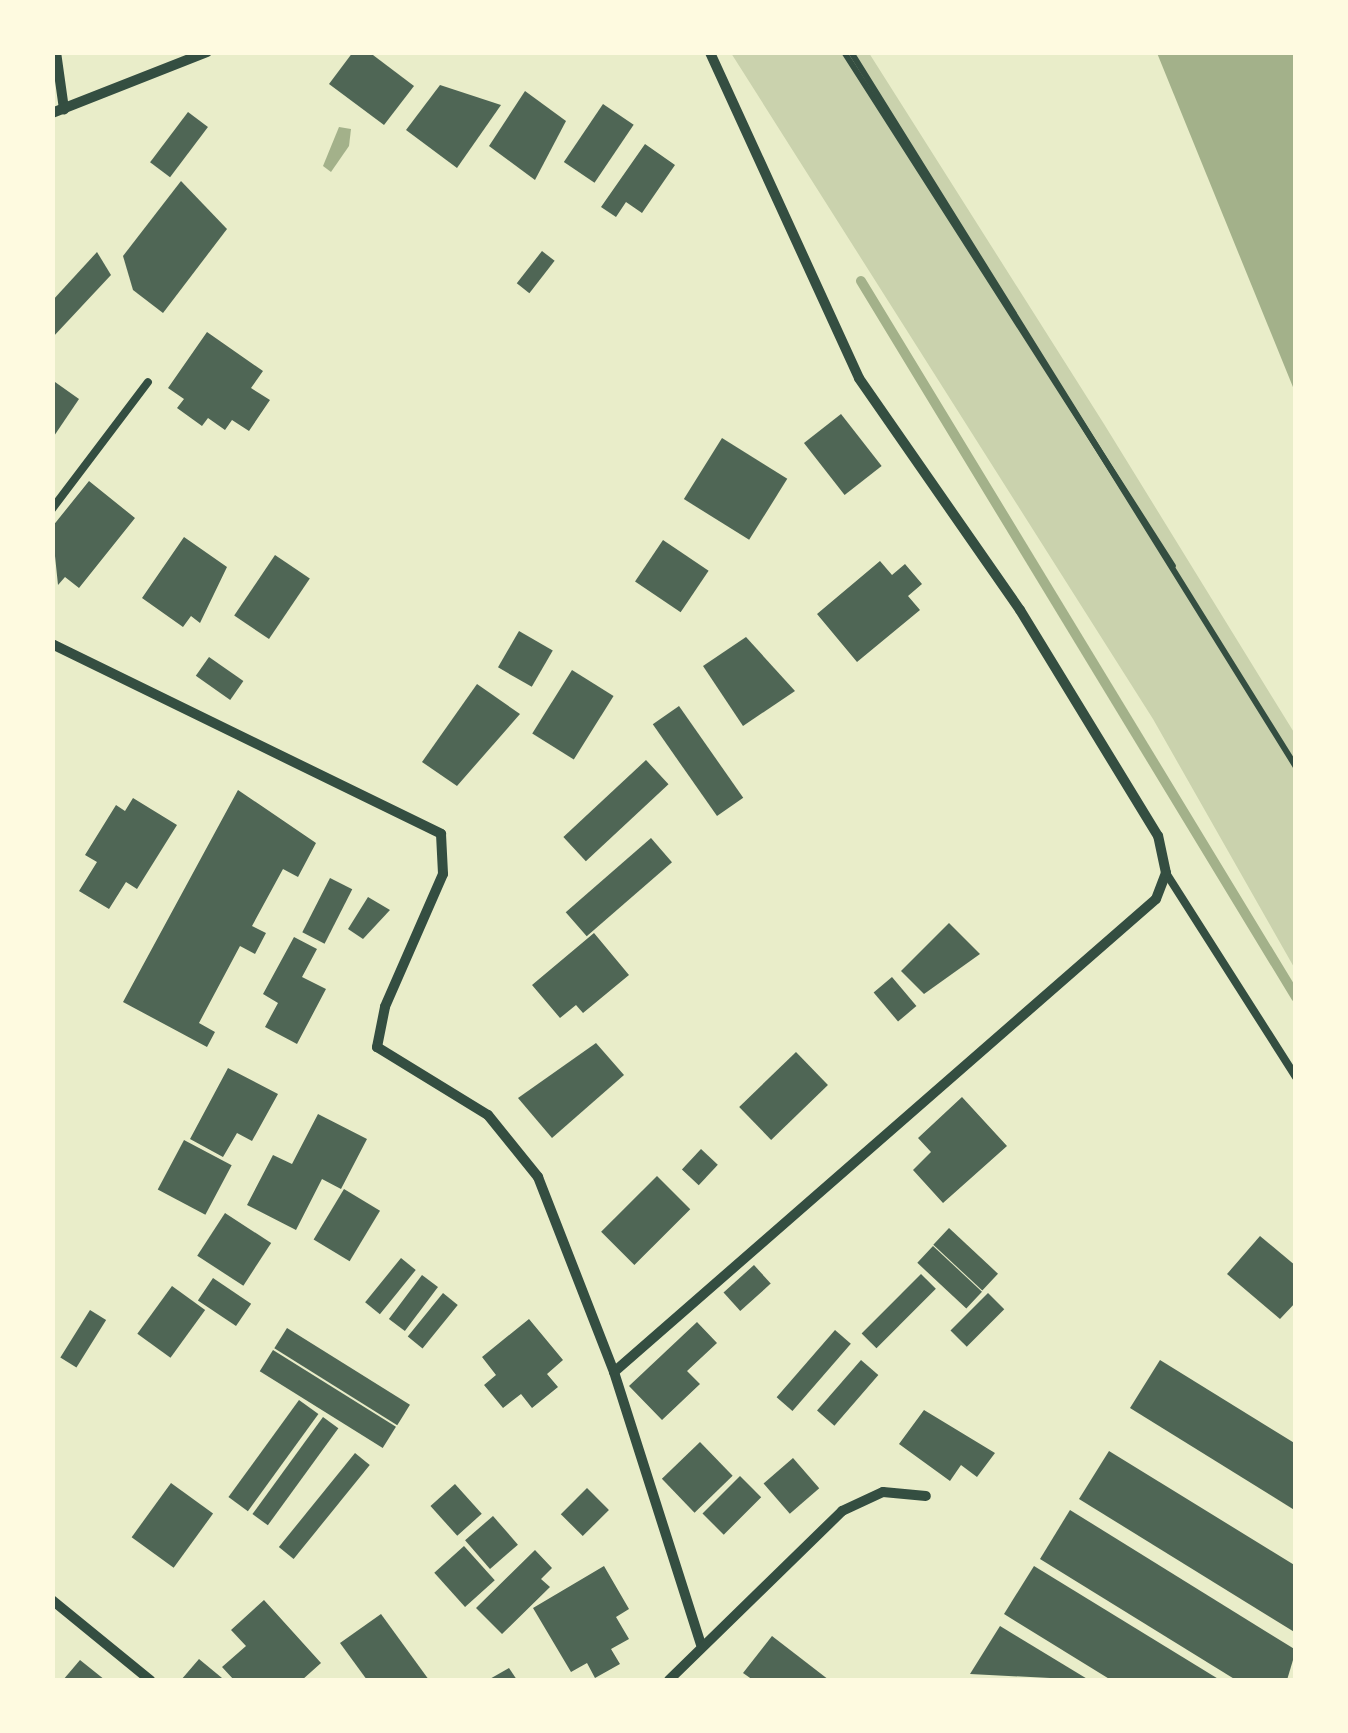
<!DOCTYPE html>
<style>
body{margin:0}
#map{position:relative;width:1348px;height:1733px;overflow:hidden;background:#e9edc9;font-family:Poppins,sans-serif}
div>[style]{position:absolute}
.green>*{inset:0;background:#cad2ad}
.water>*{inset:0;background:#a3b18a}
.stream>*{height:10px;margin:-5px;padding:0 5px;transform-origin:5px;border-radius:5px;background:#a3b18a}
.building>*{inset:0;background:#4f6655;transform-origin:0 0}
.path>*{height:6px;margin:-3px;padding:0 3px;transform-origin:3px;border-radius:3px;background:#344e41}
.service>*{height:8px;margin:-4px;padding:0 4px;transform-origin:4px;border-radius:4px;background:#344e41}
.minor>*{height:10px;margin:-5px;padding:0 5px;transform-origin:5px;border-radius:5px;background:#344e41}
span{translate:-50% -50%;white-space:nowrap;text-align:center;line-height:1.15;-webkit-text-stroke:9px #fefae0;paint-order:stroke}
.frame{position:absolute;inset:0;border:55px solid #fefae0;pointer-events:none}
</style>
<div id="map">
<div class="green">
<div style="clip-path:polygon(731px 53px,869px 53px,1104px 424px,1295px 734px,1295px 969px,1153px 719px)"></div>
</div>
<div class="water">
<div style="clip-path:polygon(1157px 53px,1295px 53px,1295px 392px)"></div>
<div style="clip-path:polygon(339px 127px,351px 129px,349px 146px,331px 172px,323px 166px)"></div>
</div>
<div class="stream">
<div style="left:861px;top:281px;width:838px;rotate:58.72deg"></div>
</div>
<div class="building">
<div style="clip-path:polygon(353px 52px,369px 52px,414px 86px,384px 125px,329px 84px)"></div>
<div style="clip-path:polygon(440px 85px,501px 105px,457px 168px,406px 130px)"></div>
<div style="clip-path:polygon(525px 91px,566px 121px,535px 180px,489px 146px)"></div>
<div style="left:603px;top:104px;width:37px;height:70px;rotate:34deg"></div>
<div style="left:188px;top:112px;width:25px;height:63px;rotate:37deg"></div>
<div style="clip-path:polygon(645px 144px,675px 165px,642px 213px,626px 202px,616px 217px,601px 207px)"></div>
<div style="clip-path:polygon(181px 181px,227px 229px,163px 313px,133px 290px,123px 256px)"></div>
<div style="left:542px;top:251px;width:16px;height:41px;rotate:38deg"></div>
<div style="clip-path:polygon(97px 252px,111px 275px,52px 338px,52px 301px)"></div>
<div style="clip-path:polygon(207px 332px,263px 371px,251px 388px,270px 400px,249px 431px,232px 420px,225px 430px,208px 418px,202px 426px,177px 408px,184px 399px,168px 388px)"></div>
<div style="clip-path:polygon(55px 382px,79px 399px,52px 439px,52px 386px)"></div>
<div style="left:841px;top:414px;width:66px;height:47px;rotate:52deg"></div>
<div style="left:722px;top:438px;width:77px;height:72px;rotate:32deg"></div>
<div style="clip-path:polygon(89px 481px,135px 518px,79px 588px,65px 577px,58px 585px,52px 527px)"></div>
<div style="clip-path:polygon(184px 537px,227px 567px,200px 623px,191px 616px,183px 627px,142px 598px)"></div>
<div style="left:663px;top:540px;width:55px;height:50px;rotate:34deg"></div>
<div style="left:275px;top:555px;width:42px;height:73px;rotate:34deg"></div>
<div style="clip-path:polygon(880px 561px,892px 575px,905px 564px,922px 584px,908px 596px,920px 610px,857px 662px,817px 614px)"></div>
<div style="left:519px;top:631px;width:39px;height:42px;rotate:30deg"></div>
<div style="clip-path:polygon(746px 637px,795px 691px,743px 726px,703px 666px)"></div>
<div style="left:209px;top:657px;width:42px;height:23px;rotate:35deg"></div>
<div style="left:572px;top:670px;width:49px;height:75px;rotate:32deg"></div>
<div style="clip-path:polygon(477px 684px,520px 714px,457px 786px,422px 762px)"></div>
<div style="left:679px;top:706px;width:112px;height:32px;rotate:55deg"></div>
<div style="left:646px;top:760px;width:33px;height:113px;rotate:47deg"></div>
<div style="clip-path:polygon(238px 790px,316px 843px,298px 877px,283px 869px,252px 926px,266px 933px,255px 954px,240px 946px,199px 1023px,215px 1032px,207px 1047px,123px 1002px)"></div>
<div style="clip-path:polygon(133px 798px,177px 825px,137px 889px,126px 882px,109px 909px,79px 891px,97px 862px,85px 855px,116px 805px,125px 811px)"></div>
<div style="left:651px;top:838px;width:32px;height:113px;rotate:49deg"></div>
<div style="left:330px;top:878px;width:25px;height:61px;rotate:27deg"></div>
<div style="clip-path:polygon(368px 897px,390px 910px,363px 939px,348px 929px)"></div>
<div style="clip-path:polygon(949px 923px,980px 954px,924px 994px,901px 971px)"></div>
<div style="clip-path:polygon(594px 933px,629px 975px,583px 1013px,576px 1005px,560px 1018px,532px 985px)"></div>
<div style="clip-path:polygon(294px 937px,317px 949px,302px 977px,326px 989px,297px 1044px,265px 1027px,278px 1003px,263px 994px)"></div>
<div style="left:892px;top:977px;width:38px;height:24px;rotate:50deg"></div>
<div style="clip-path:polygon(596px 1043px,624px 1075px,552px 1138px,518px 1098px)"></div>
<div style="left:796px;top:1052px;width:46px;height:79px;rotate:46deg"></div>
<div style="clip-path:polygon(228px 1068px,278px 1094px,252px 1141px,237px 1133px,223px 1157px,190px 1139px)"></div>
<div style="clip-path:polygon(962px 1097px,1007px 1146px,943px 1203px,913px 1170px,931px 1152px,918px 1138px)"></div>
<div style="clip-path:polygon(318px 1114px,367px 1139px,341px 1189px,322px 1179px,296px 1230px,247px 1205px,273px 1155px,292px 1164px)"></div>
<div style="left:184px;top:1140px;width:54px;height:56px;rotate:28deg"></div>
<div style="left:701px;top:1149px;width:23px;height:28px;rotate:43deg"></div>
<div style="left:657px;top:1176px;width:47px;height:79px;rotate:45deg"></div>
<div style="left:344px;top:1189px;width:42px;height:59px;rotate:31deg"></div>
<div style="left:225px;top:1213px;width:55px;height:51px;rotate:33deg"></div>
<div style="left:949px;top:1228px;width:67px;height:23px;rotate:43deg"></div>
<div style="clip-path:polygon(1260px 1236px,1296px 1266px,1296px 1302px,1280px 1319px,1227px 1274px)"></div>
<div style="left:933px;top:1246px;width:67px;height:23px;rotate:43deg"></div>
<div style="left:401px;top:1258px;width:19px;height:57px;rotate:39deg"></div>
<div style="left:754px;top:1265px;width:25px;height:41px;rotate:48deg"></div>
<div style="left:921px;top:1274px;width:21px;height:84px;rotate:45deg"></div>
<div style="left:422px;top:1275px;width:20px;height:55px;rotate:37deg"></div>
<div style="left:213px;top:1278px;width:46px;height:27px;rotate:34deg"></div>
<div style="left:172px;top:1286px;width:41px;height:59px;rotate:36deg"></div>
<div style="left:443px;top:1293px;width:19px;height:56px;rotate:39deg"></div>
<div style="left:988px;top:1293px;width:23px;height:53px;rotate:45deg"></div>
<div style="left:90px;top:1310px;width:19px;height:56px;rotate:32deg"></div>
<div style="clip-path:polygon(529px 1319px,563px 1360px,547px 1374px,558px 1387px,532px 1408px,521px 1394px,503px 1408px,484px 1385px,496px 1375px,482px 1357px)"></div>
<div style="clip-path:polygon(697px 1322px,717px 1343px,687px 1371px,700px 1384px,662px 1420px,629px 1386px)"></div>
<div style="left:287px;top:1328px;width:145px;height:24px;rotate:32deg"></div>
<div style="left:835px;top:1330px;width:21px;height:89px;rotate:41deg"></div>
<div style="left:273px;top:1350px;width:145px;height:25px;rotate:32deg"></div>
<div style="left:861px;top:1360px;width:23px;height:67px;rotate:41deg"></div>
<div style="clip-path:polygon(1160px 1360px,1296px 1444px,1296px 1511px,1130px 1408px)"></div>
<div style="left:299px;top:1400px;width:24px;height:120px;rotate:36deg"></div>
<div style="clip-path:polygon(924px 1410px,995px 1453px,977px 1477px,961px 1465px,950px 1481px,899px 1444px)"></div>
<div style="left:323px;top:1417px;width:19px;height:120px;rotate:36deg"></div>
<div style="left:700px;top:1442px;width:47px;height:53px;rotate:46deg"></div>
<div style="clip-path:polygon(1109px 1451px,1296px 1566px,1296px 1633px,1079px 1499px)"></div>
<div style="left:355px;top:1453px;width:19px;height:121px;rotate:39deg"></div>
<div style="left:793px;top:1458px;width:40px;height:39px;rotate:49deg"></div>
<div style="left:740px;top:1476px;width:30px;height:53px;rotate:45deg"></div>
<div style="left:171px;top:1483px;width:52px;height:67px;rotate:36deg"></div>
<div style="left:455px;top:1484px;width:40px;height:33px;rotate:48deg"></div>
<div style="left:587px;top:1488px;width:31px;height:37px;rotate:45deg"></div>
<div style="clip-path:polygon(1070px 1510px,1296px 1650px,1287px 1680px,1236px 1680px,1040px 1559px)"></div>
<div style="left:493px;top:1516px;width:38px;height:37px;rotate:49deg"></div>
<div style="left:464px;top:1546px;width:46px;height:40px;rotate:48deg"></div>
<div style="clip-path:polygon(535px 1550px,552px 1568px,541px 1579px,550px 1587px,502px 1634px,476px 1608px)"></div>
<div style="clip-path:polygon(604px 1566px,629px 1609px,616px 1617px,629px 1639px,611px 1649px,620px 1664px,595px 1678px,587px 1663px,571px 1672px,533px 1608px)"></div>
<div style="clip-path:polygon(1034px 1566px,1220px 1680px,1111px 1680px,1004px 1614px)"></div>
<div style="clip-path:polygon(264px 1600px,321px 1663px,302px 1680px,234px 1680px,222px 1667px,246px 1646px,231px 1630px)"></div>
<div style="clip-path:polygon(381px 1614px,429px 1680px,367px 1680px,340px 1643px)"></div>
<div style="clip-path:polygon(1000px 1626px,1089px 1680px,970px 1674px)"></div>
<div style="clip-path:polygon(772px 1636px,829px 1680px,753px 1680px,743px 1673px)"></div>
<div style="clip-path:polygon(199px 1659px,222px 1678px,219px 1680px,181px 1680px)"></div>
<div style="clip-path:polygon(80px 1660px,105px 1680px,63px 1680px)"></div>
<div style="clip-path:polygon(509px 1668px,517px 1680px,488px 1680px)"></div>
</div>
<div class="path">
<div style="left:844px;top:52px;width:610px;rotate:57.38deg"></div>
<div style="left:851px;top:52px;width:842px;rotate:58.1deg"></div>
</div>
<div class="service">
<div style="left:52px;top:509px;width:159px;rotate:-52.9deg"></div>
<div style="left:1166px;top:873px;width:242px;rotate:57.5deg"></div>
</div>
<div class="minor">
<div style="left:56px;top:52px;width:58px;rotate:82deg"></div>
<div style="left:52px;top:113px;width:167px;rotate:-21.5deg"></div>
<div style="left:52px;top:644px;width:433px;rotate:26deg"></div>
<div style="left:441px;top:834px;width:40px;rotate:87.1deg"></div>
<div style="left:443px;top:874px;width:145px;rotate:113.6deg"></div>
<div style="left:385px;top:1007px;width:41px;rotate:101.3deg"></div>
<div style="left:377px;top:1047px;width:130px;rotate:31.5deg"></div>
<div style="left:488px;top:1115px;width:80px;rotate:51.1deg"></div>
<div style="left:538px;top:1177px;width:209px;rotate:68.7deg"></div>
<div style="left:614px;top:1372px;width:286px;rotate:72.3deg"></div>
<div style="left:614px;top:1372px;width:719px;rotate:-41.11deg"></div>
<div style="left:1156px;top:899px;width:28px;rotate:-69deg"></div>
<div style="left:1166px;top:873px;width:38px;rotate:-102deg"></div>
<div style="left:1158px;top:836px;width:265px;rotate:-121.4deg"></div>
<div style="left:1020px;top:610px;width:282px;rotate:-124.8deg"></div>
<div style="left:859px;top:378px;width:358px;rotate:-114.6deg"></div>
<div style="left:52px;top:1600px;width:127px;rotate:39.2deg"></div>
<div style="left:669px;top:1680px;width:242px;rotate:-44.3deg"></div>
<div style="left:842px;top:1511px;width:45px;rotate:-24.9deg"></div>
<div style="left:883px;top:1492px;width:43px;rotate:5.3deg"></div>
</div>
<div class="frame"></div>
</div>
